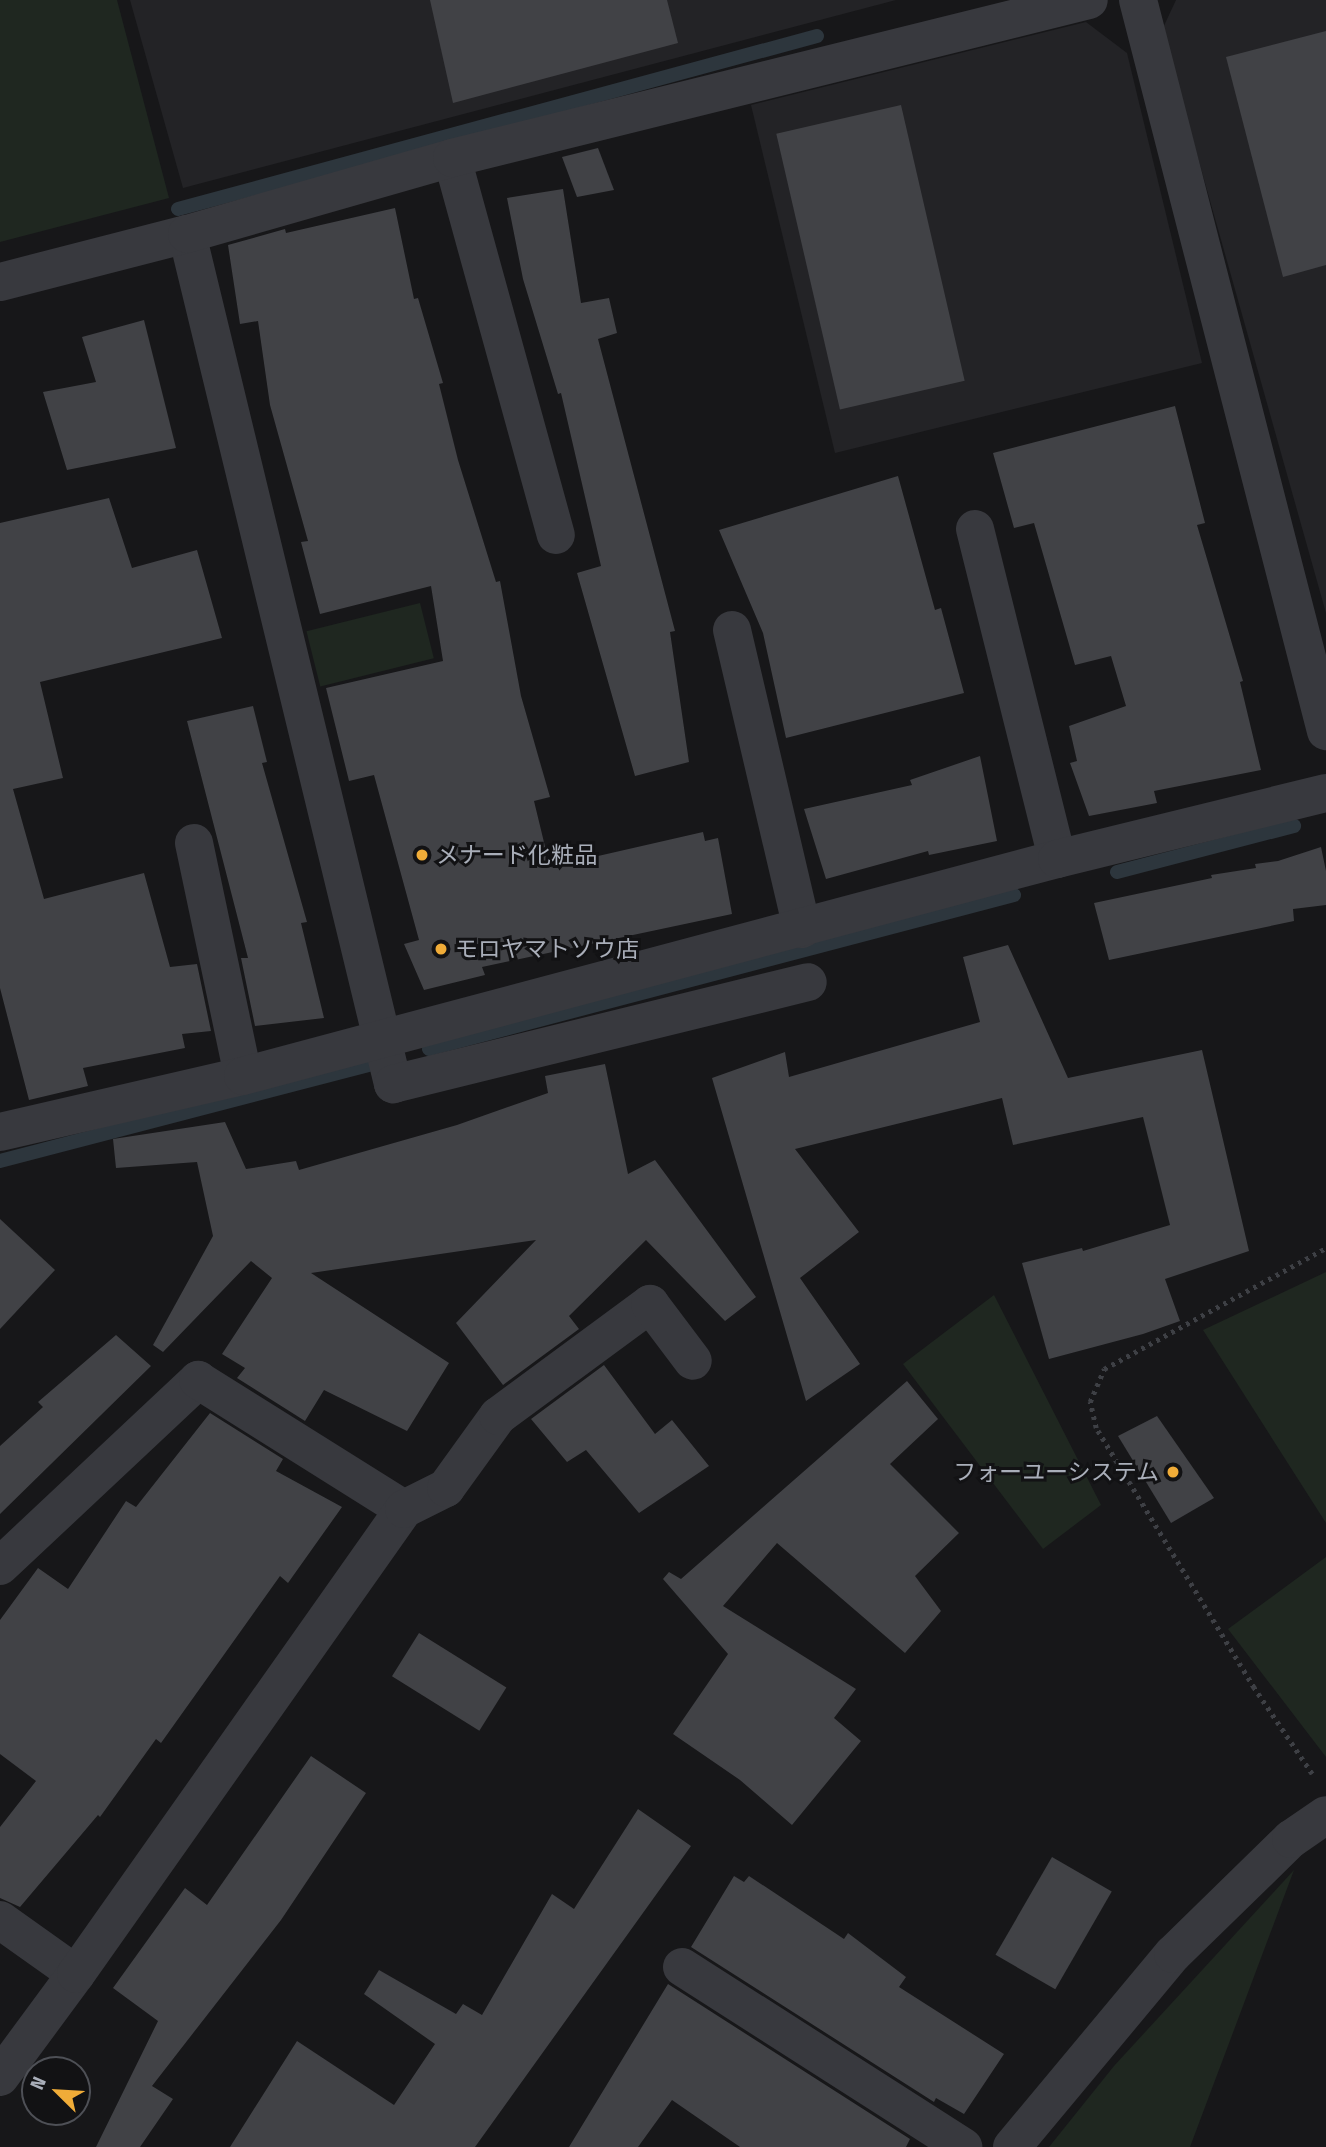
<!DOCTYPE html>
<meta charset="utf-8">
<style>
body{margin:0}
#map{position:relative;width:1326px;height:2147px;overflow:hidden;background:#171719;font-family:"Fira Sans Condensed","Noto Sans JP",sans-serif}
div>[style]{position:absolute}
.built>*{inset:0;background:#232326}
.green>*{inset:0;background:#1f2720;transform-origin:0 0}
.stream>*{height:14px;margin:-7px;padding:0 7px;transform-origin:7px;border-radius:7px;background:#2d363d}
.building>*{inset:0;background:#414246;transform-origin:0 0}
.path>*{height:4.5px;margin-top:-2.25px;transform-origin:0;background:repeating-linear-gradient(90deg,#3e4045 0 3.5px,transparent 0 8.5px)}
.minor>*{height:38px;margin:-19px;padding:0 19px;transform-origin:19px;border-radius:19px;background:#38393e}
.dots>*{width:19px;height:19px;translate:-50% -50%;box-sizing:border-box;border:4px solid #121214;border-radius:50%}
span{translate:-50% -50%;white-space:nowrap;text-align:center;line-height:1.15;-webkit-text-stroke:6px #121214;paint-order:stroke}
.poi-label{font-size:23px;color:#a9aeb9}
.left{translate:0 -50%;text-align:left}
.right{translate:-100% -50%;text-align:right}
.north{position:absolute;left:21px;top:2056px;width:70px;height:70px;box-sizing:border-box;background:#121214;border:2px solid #4e5056;border-radius:50%;rotate:294deg;font-size:19px;font-weight:700;line-height:28px;text-align:center;color:#a9aeb9}
.north::after{content:'';display:block;margin:auto;width:24px;height:32px;background:#f0ac38;clip-path:polygon(50% 0,100% 100%,50% 72%,0 100%)}
</style>
<div id="map">
<div class="built">
<div style="clip-path:polygon(130px 0,896px 0,183px 188px)"></div>
<div style="clip-path:polygon(1176px 0,1326px 0,1326px 613px,1162px 30px)"></div>
<div style="clip-path:polygon(1086px 22px,1127px 53px,1202px 363px,835px 453px,751px 105px)"></div>
</div>
<div class="green">
<div style="clip-path:polygon(0 0,117px 0,169px 198px,0 242px)"></div>
<div style="left:420px;top:603px;width:57px;height:117px;rotate:76deg"></div>
<div style="clip-path:polygon(1326px 1272px,1326px 1523px,1203px 1330px)"></div>
<div style="clip-path:polygon(994px 1295px,1101px 1505px,1043px 1549px,903px 1364px)"></div>
<div style="clip-path:polygon(1326px 1557px,1326px 1757px,1228px 1629px)"></div>
<div style="clip-path:polygon(1294px 1870px,1190px 2147px,1049px 2147px,1114px 2066px)"></div>
</div>
<div class="stream">
<div style="left:178px;top:209px;width:662px;rotate:-15.15deg"></div>
<div style="left:1117px;top:872px;width:183px;rotate:-14.6deg"></div>
<div style="left:429px;top:1049px;width:605px;rotate:-14.75deg"></div>
<div style="left:0;top:1161px;width:384px;rotate:-14.6deg"></div>
</div>
<div class="building">
<div style="clip-path:polygon(430px 0,667px 0,678px 43px,453px 103px)"></div>
<div style="clip-path:polygon(1326px 31px,1326px 265px,1283px 277px,1226px 57px)"></div>
<div style="left:901px;top:105px;width:283px;height:128px;rotate:77deg"></div>
<div style="clip-path:polygon(598px 148px,614px 190px,577px 197px,562px 157px)"></div>
<div style="clip-path:polygon(563px 189px,581px 303px,609px 298px,617px 333px,598px 339px,675px 631px,670px 632px,689px 762px,635px 776px,577px 573px,601px 566px,561px 393px,558px 394px,523px 279px,507px 198px)"></div>
<div style="clip-path:polygon(395px 208px,414px 299px,418px 298px,443px 383px,439px 384px,458px 460px,496px 582px,500px 581px,521px 696px,550px 797px,534px 801px,550px 867px,703px 832px,705px 841px,718px 838px,732px 914px,482px 967px,485px 975px,424px 990px,404px 944px,419px 940px,374px 775px,349px 781px,326px 688px,443px 661px,431px 586px,320px 614px,301px 542px,308px 541px,270px 405px,258px 321px,240px 324px,228px 245px,285px 229px,286px 233px)"></div>
<div style="clip-path:polygon(144px 320px,176px 448px,67px 470px,43px 392px,96px 382px,82px 337px)"></div>
<div style="clip-path:polygon(1175px 406px,1205px 523px,1197px 525px,1243px 681px,1240px 682px,1261px 770px,1154px 791px,1157px 803px,1089px 816px,1070px 763px,1077px 761px,1069px 726px,1126px 706px,1111px 656px,1075px 665px,1034px 523px,1014px 528px,993px 453px)"></div>
<div style="clip-path:polygon(898px 476px,935px 610px,941px 608px,964px 693px,786px 738px,763px 633px,719px 530px)"></div>
<div style="clip-path:polygon(109px 498px,132px 568px,197px 550px,222px 638px,40px 682px,63px 778px,13px 789px,44px 899px,144px 873px,170px 967px,197px 964px,211px 1031px,182px 1034px,185px 1048px,83px 1068px,88px 1086px,29px 1100px,0 988px,0 523px)"></div>
<div style="clip-path:polygon(253px 706px,267px 762px,262px 763px,307px 922px,301px 923px,324px 1018px,255px 1026px,241px 958px,248px 958px,187px 721px)"></div>
<div style="clip-path:polygon(980px 756px,997px 841px,929px 855px,928px 851px,826px 879px,804px 809px,912px 785px,910px 780px)"></div>
<div style="clip-path:polygon(1321px 847px,1326px 871px,1326px 905px,1293px 909px,1294px 921px,1109px 960px,1094px 903px,1212px 878px,1211px 875px,1256px 868px,1255px 864px,1278px 861px)"></div>
<div style="clip-path:polygon(1008px 945px,1068px 1078px,1202px 1050px,1249px 1251px,1165px 1279px,1180px 1321px,1143px 1334px,1049px 1359px,1022px 1263px,1082px 1248px,1083px 1251px,1170px 1225px,1143px 1117px,1013px 1145px,1002px 1098px,795px 1149px,859px 1232px,800px 1278px,860px 1364px,806px 1401px,712px 1078px,785px 1052px,789px 1077px,980px 1022px,963px 957px)"></div>
<div style="clip-path:polygon(605px 1064px,628px 1174px,655px 1160px,756px 1297px,725px 1321px,646px 1240px,569px 1316px,579px 1329px,503px 1385px,456px 1323px,536px 1240px,311px 1273px,449px 1363px,407px 1431px,324px 1390px,305px 1421px,237px 1378px,245px 1368px,222px 1354px,272px 1278px,251px 1261px,163px 1352px,153px 1345px,213px 1236px,197px 1162px,116px 1168px,113px 1139px,225px 1122px,246px 1169px,296px 1161px,299px 1170px,457px 1125px,548px 1093px,545px 1076px)"></div>
<div style="clip-path:polygon(0 1219px,55px 1270px,0 1329px)"></div>
<div style="clip-path:polygon(116px 1335px,151px 1366px,0 1514px,0 1446px,43px 1407px,38px 1402px)"></div>
<div style="clip-path:polygon(604px 1365px,655px 1434px,672px 1420px,709px 1466px,639px 1513px,586px 1450px,567px 1462px,531px 1419px)"></div>
<div style="clip-path:polygon(907px 1381px,938px 1419px,890px 1464px,959px 1533px,915px 1576px,941px 1611px,905px 1653px,777px 1543px,723px 1606px,856px 1689px,834px 1718px,861px 1741px,792px 1825px,740px 1780px,673px 1734px,728px 1654px,663px 1579px,669px 1572px,681px 1579px)"></div>
<div style="clip-path:polygon(210px 1413px,283px 1459px,276px 1471px,342px 1507px,288px 1583px,280px 1576px,161px 1743px,156px 1739px,100px 1817px,98px 1815px,20px 1907px,0 1898px,0 1827px,36px 1781px,0 1754px,0 1620px,38px 1568px,68px 1589px,126px 1501px,136px 1507px)"></div>
<div style="clip-path:polygon(1157px 1416px,1214px 1498px,1171px 1523px,1118px 1436px)"></div>
<div style="left:419px;top:1633px;width:103px;height:51px;rotate:32deg"></div>
<div style="clip-path:polygon(311px 1756px,366px 1793px,281px 1920px,152px 2086px,173px 2099px,140px 2147px,96px 2147px,158px 2021px,113px 1988px,185px 1888px,207px 1905px)"></div>
<div style="clip-path:polygon(638px 1809px,691px 1846px,475px 2147px,230px 2147px,297px 2041px,394px 2105px,435px 2044px,364px 1994px,379px 1970px,456px 2014px,463px 2004px,482px 2015px,552px 1894px,574px 1909px)"></div>
<div style="left:1052px;top:1857px;width:69px;height:113px;rotate:30deg"></div>
<div style="clip-path:polygon(734px 1876px,744px 1882px,749px 1876px,844px 1939px,848px 1933px,906px 1977px,899px 1987px,1004px 2054px,964px 2114px,936px 2098px,934px 2102px,691px 1947px)"></div>
<div style="clip-path:polygon(668px 1984px,910px 2139px,906px 2147px,740px 2147px,672px 2100px,638px 2147px,569px 2147px)"></div>
</div>
<div class="path">
<div style="left:1312px;top:1774px;width:104px;rotate:-124deg"></div>
<div style="left:1254px;top:1688px;width:304px;rotate:-121.3deg"></div>
<div style="left:1096px;top:1428px;width:27px;rotate:-103deg"></div>
<div style="left:1090px;top:1402px;width:36px;rotate:-67deg"></div>
<div style="left:1104px;top:1369px;width:253px;rotate:-28.6deg"></div>
</div>
<div class="minor">
<div style="left:1138px;top:0;width:755px;rotate:75.58deg"></div>
<div style="left:452px;top:158px;width:391px;rotate:74.6deg"></div>
<div style="left:187px;top:234px;width:875px;rotate:76.38deg"></div>
<div style="left:393px;top:1084px;width:427px;rotate:-13.8deg"></div>
<div style="left:0;top:282px;width:193px;rotate:-14.4deg"></div>
<div style="left:187px;top:234px;width:276px;rotate:-16deg"></div>
<div style="left:452px;top:158px;width:656px;rotate:-13.93deg"></div>
<div style="left:975px;top:529px;width:340px;rotate:76deg"></div>
<div style="left:732px;top:630px;width:307px;rotate:76.8deg"></div>
<div style="left:194px;top:843px;width:238px;rotate:78.1deg"></div>
<div style="left:0;top:1132px;width:249px;rotate:-13deg"></div>
<div style="left:243px;top:1076px;width:842px;rotate:-14.93deg"></div>
<div style="left:1057px;top:859px;width:277px;rotate:-13.8deg"></div>
<div style="left:0;top:1566px;width:272px;rotate:-43.2deg"></div>
<div style="left:198px;top:1380px;width:243px;rotate:32.1deg"></div>
<div style="left:0;top:1920px;width:93px;rotate:35.4deg"></div>
<div style="left:682px;top:1967px;width:334px;rotate:32.6deg"></div>
<div style="left:0;top:2077px;width:128px;rotate:-53.6deg"></div>
<div style="left:76px;top:1974px;width:569px;rotate:-54.8deg"></div>
<div style="left:404px;top:1509px;width:47px;rotate:-26.6deg"></div>
<div style="left:446px;top:1488px;width:89px;rotate:-54.2deg"></div>
<div style="left:498px;top:1416px;width:189px;rotate:-36.4deg"></div>
<div style="left:650px;top:1304px;width:71px;rotate:53deg"></div>
<div style="left:1012px;top:2147px;width:251px;rotate:-50.2deg"></div>
<div style="left:1173px;top:1954px;width:165px;rotate:-44.3deg"></div>
<div style="left:1291px;top:1839px;width:42px;rotate:-34.4deg"></div>
</div>
<div class="dots">
<div style="left:422px;top:855px;background:#f0ac38"></div>
<div style="left:441px;top:949px;background:#f0ac38"></div>
<div style="left:1173px;top:1472px;background:#f0ac38"></div>
</div>
<div class="poi-label">
<span class="left" style="left:436px;top:855px">メナード化粧品</span>
<span class="left" style="left:455px;top:949px">モロヤマトソウ店</span>
<span class="right" style="left:1159px;top:1472px">フォーユーシステム</span>
</div>
<div class="north">N</div>
</div>
